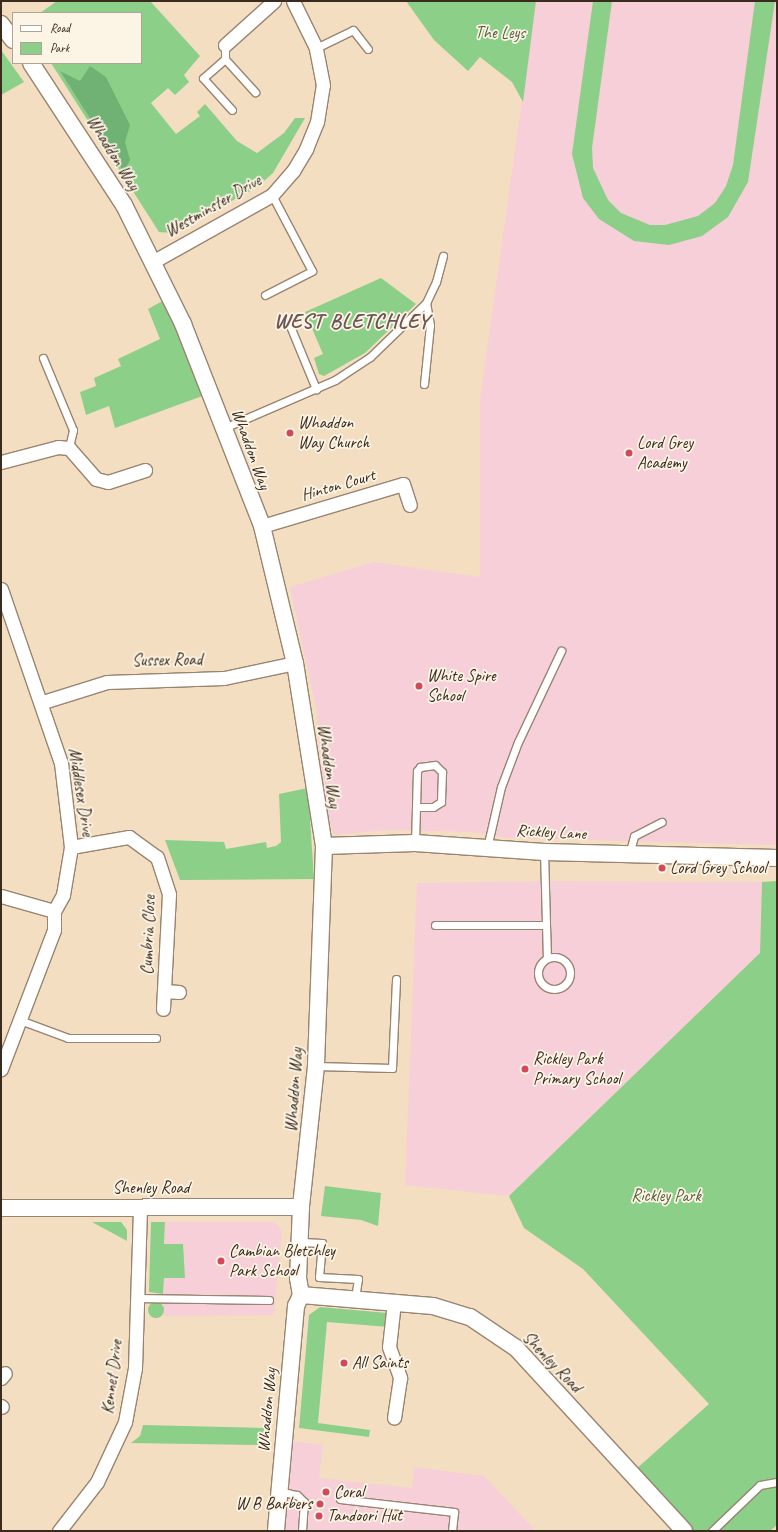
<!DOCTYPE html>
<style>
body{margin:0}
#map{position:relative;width:778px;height:1532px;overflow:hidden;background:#f4dec1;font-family:Caveat,sans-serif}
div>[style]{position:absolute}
.built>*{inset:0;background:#f6cfd8}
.green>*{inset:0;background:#8bcf88}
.round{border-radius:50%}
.forest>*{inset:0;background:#70b274}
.roads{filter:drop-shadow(1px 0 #988470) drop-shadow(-1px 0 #988470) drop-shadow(0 1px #988470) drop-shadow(0 -1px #988470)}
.service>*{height:7px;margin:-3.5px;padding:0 3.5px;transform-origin:3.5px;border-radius:3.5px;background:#fff}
.service>.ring{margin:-3.5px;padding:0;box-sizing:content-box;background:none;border:7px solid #fff;border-radius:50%}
.minor>*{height:13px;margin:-6.5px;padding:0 6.5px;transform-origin:6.5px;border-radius:6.5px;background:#fff}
.tertiary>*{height:16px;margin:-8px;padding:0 8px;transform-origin:8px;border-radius:8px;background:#fff}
.dots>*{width:11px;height:11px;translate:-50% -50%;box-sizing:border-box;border:2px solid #fcf5e5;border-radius:50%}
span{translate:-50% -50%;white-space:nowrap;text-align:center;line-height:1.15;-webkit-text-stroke:3.5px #fcf5e5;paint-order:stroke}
.park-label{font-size:17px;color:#535c3e}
.street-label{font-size:17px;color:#3b2a1e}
.poi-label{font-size:17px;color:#3b2a1e}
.left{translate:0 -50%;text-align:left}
.right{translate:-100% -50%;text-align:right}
.district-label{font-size:21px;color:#6d5457;font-weight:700;letter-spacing:1px}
.frame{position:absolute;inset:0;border:2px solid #3b2a1e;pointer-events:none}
.legend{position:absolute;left:12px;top:12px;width:130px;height:52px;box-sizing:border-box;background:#fcf5e5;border:1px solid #afa495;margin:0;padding:5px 7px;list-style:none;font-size:12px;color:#3b2a1e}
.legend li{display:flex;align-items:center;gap:8px;height:20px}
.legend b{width:20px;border:1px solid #afa495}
</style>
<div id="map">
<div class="built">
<div style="clip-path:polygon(536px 1px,777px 1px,777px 845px,506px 838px,472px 832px,388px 830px,334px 835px,323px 800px,317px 712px,290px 587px,374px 562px,480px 577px,480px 399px)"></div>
<div style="clip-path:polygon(553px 881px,762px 882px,760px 953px,509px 1196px,405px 1185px,417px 883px)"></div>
<div style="clip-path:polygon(165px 1222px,274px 1222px,282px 1230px,274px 1315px,163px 1316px)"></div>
<div style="clip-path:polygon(291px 1441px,323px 1445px,319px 1478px,412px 1488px,414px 1467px,484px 1476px,536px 1531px,282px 1531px)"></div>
</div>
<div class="green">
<div style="clip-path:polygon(57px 1px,150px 1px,200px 56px,184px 75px,189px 82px,175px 95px,168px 88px,151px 103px,176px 134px,200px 116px,197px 112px,205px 104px,237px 141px,257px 153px,284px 133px,295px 118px,305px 118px,273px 173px,256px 188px,171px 233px,159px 232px,51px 63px,141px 63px,141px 13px,40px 13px)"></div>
<div style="clip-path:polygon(406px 1px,536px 1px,523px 102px,512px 82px,480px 57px,468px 71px,434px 40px)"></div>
<div style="clip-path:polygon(593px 1px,612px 1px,592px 148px,593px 168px,608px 200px,621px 213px,650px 225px,665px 225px,698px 216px,715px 203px,726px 186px,733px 165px,755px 1px,775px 1px,748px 182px,728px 217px,702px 236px,669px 245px,634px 241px,599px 219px,583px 198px,572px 154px)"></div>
<div style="clip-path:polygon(1px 50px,24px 82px,1px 95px)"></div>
<div style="clip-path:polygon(381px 278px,416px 304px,365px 353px,324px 376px,319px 374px,314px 358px,323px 354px,305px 312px)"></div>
<div style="clip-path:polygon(168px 298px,205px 395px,115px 428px,109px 406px,86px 415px,80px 392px,96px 386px,94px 378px,121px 366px,118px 359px,160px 339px,148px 309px)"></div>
<div style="clip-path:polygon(308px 788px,314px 879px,180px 880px,165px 840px,224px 842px,226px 849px,266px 842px,267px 848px,276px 846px,281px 842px,279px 794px)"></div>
<div style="clip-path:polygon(777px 881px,777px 1525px,770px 1531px,690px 1531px,635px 1470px,709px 1404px,583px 1269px,524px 1228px,509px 1196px,760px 953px,762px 882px)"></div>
<div style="clip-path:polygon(325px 1186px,381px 1193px,378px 1226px,361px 1220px,321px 1216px)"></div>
<div style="clip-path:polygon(92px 1222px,121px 1222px,127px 1230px,127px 1241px)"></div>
<div style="clip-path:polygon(151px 1222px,165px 1222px,164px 1244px,183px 1244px,185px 1278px,164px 1278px,163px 1294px,149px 1292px)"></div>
<div class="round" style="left:148px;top:1302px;width:16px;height:16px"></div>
<div style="clip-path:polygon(320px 1307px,387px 1313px,389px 1327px,327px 1322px,318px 1423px,370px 1430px,369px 1437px,299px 1428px,309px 1315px)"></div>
<div style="clip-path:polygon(143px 1425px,264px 1428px,263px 1445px,131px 1443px,140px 1436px)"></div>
</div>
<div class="forest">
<div style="clip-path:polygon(90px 66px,106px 77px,130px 125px,125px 142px,130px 160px,124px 172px,60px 71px,80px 81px)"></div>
</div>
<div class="roads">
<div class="service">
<div style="left:225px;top:45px;width:14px;rotate:90deg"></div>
<div style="left:225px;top:59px;width:45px;rotate:47.7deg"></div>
<div style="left:316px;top:48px;width:41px;rotate:-25.9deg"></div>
<div style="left:353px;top:30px;width:24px;rotate:52deg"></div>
<div style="left:225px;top:59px;width:29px;rotate:139deg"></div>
<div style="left:203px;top:78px;width:43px;rotate:47.8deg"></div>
<div style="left:265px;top:295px;width:53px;rotate:-27.1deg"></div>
<div style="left:312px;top:271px;width:86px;rotate:-117.8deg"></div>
<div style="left:288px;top:321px;width:74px;rotate:67.6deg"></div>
<div style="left:43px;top:358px;width:78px;rotate:67.4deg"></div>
<div style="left:73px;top:430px;width:18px;rotate:103deg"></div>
<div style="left:424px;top:384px;width:59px;rotate:-84.2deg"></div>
<div style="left:430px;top:325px;width:22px;rotate:-100deg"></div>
<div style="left:224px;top:428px;width:121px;rotate:-23.4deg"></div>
<div style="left:335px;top:380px;width:42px;rotate:-33.3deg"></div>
<div style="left:370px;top:357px;width:78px;rotate:-44deg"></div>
<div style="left:426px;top:303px;width:23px;rotate:-65deg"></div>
<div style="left:436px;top:282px;width:27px;rotate:-75deg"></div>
<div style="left:415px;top:843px;width:72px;rotate:-88.4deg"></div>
<div style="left:417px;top:771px;width:5px;rotate:-53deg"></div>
<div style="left:420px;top:767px;width:15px;rotate:-8deg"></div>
<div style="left:435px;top:765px;width:10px;rotate:45deg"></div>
<div style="left:442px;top:772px;width:30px;rotate:92deg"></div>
<div style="left:441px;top:802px;width:9px;rotate:148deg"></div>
<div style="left:433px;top:807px;width:16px;rotate:180deg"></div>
<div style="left:487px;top:848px;width:63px;rotate:-77.1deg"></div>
<div style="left:501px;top:787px;width:48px;rotate:-69.3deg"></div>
<div style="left:518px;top:742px;width:101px;rotate:-64.7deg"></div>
<div style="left:544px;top:852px;width:106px;rotate:88.4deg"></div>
<div style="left:629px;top:854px;width:19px;rotate:-74deg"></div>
<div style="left:634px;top:836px;width:31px;rotate:-27deg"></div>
<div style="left:435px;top:925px;width:109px"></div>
<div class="ring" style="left:538px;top:957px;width:25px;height:25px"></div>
<div style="left:17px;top:1019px;width:54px;rotate:20.4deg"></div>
<div style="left:68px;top:1038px;width:88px"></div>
<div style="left:316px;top:1066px;width:76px;rotate:1.5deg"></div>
<div style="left:392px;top:1068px;width:89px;rotate:-87.4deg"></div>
<div style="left:302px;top:1242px;width:20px;rotate:3deg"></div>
<div style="left:322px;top:1243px;width:34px;rotate:95deg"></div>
<div style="left:319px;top:1277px;width:39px;rotate:3deg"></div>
<div style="left:358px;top:1279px;width:20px;rotate:99deg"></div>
<div style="left:137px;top:1298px;width:132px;rotate:0.9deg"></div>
<div style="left:279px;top:1491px;width:18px;rotate:13deg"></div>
<div style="left:297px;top:1495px;width:10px;rotate:45deg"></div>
<div style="left:304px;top:1502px;width:29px;rotate:94deg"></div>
<div style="left:340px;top:1499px;width:115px;rotate:6.5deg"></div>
<div style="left:454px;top:1512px;width:19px;rotate:96deg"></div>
<div style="left:712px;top:1531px;width:66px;rotate:-43.8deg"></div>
<div style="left:760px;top:1485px;width:17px;rotate:-10deg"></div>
</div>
<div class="minor">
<div style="left:225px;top:45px;width:66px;rotate:-41.9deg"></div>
<div style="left:154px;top:261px;width:135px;rotate:-29.2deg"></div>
<div style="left:272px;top:195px;width:32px;rotate:-49deg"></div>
<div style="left:293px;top:171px;width:26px;rotate:-59deg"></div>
<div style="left:306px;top:149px;width:29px;rotate:-68deg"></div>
<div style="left:317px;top:122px;width:37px;rotate:-81deg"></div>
<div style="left:323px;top:85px;width:38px;rotate:-101deg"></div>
<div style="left:316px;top:48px;width:52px;rotate:-116.1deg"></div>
<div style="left:1px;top:462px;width:59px;rotate:-14.7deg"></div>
<div style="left:58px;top:447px;width:11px;rotate:5deg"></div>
<div style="left:69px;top:448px;width:41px;rotate:48.9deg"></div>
<div style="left:96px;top:479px;width:12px;rotate:14deg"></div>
<div style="left:108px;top:482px;width:39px;rotate:-18deg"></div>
<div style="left:262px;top:526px;width:147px;rotate:-16.6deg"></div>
<div style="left:403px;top:484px;width:22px;rotate:72deg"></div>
<div style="left:1px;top:589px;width:184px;rotate:71deg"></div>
<div style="left:61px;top:763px;width:85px;rotate:83.2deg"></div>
<div style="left:71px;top:847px;width:49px;rotate:99.5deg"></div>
<div style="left:63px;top:895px;width:18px;rotate:119deg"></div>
<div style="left:54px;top:911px;width:19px;rotate:90deg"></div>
<div style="left:54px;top:930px;width:149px;rotate:110.9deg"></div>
<div style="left:43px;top:702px;width:67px;rotate:-17.4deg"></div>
<div style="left:107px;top:682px;width:117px;rotate:-2deg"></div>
<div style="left:224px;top:678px;width:73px;rotate:-11.9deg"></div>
<div style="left:71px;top:847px;width:59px;rotate:-9.8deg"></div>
<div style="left:129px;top:837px;width:34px;rotate:36deg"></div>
<div style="left:157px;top:857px;width:39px;rotate:72deg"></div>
<div style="left:169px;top:894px;width:115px;rotate:93deg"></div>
<div style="left:1px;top:896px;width:55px;rotate:15.8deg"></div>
<div style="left:164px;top:991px;width:15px;rotate:4deg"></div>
<div style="left:394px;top:1302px;width:45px;rotate:96.3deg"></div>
<div style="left:389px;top:1347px;width:33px;rotate:70deg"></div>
<div style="left:400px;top:1378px;width:40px;rotate:98.5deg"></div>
<div style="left:1px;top:1378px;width:6px;rotate:-51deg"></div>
<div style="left:1px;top:1406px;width:1px;rotate:45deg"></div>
<div style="left:59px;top:1531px;width:62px;rotate:-52.2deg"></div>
<div style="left:97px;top:1482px;width:66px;rotate:-65deg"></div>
<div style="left:125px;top:1422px;width:55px;rotate:-79.5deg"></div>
<div style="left:135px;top:1368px;width:161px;rotate:-88.2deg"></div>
</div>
<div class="tertiary">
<div style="left:1px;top:24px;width:20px;rotate:53deg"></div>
<div style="left:31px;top:63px;width:170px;rotate:56.8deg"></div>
<div style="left:124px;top:205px;width:133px;rotate:63.6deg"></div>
<div style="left:183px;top:324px;width:217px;rotate:68.6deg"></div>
<div style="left:262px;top:526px;width:141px;rotate:76.5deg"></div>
<div style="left:295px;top:663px;width:185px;rotate:81deg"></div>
<div style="left:324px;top:846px;width:220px;rotate:92.1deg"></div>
<div style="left:316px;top:1066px;width:142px;rotate:96.1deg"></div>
<div style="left:301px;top:1207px;width:71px;rotate:92.4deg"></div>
<div style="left:298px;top:1278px;width:17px;rotate:80deg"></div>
<div style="left:301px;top:1295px;width:12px;rotate:114deg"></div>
<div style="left:296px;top:1306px;width:226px;rotate:95.1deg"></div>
<div style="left:324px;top:846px;width:91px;rotate:-1.9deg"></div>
<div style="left:415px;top:843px;width:129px;rotate:4deg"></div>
<div style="left:544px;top:852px;width:233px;rotate:1.5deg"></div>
<div style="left:1px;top:1208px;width:300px;rotate:-0.2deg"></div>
<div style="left:301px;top:1295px;width:132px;rotate:4.8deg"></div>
<div style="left:433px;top:1306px;width:39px;rotate:17deg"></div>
<div style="left:470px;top:1317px;width:55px;rotate:34deg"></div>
<div style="left:516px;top:1348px;width:248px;rotate:47.4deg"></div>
</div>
</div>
<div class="dots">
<div style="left:290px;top:433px;background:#d1495b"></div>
<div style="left:629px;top:453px;background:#d1495b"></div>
<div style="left:419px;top:686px;background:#d1495b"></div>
<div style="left:662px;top:868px;background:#d1495b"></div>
<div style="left:525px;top:1069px;background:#d1495b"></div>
<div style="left:221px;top:1261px;background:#d1495b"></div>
<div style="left:344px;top:1363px;background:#d1495b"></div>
<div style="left:326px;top:1492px;background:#d1495b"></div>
<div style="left:320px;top:1504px;background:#d1495b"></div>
<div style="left:319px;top:1516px;background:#d1495b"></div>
</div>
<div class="park-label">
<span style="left:500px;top:33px">The Leys</span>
<span style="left:666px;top:1196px">Rickley Park</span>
</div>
<div class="street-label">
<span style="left:113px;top:153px;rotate:58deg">Whaddon Way</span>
<span style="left:213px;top:206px;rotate:-30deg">Westminster Drive</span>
<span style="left:251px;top:449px;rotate:70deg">Whaddon Way</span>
<span style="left:338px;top:485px;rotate:-16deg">Hinton Court</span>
<span style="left:167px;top:660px;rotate:-1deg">Sussex Road</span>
<span style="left:329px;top:766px;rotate:82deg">Whaddon Way</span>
<span style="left:81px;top:792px;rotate:81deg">Middlesex Drive</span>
<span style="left:551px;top:832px;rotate:3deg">Rickley Lane</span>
<span style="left:148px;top:935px;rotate:-88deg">Cumbria Close</span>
<span style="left:294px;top:1090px;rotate:-86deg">Whaddon Way</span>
<span style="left:151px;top:1188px">Shenley Road</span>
<span style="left:552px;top:1362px;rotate:46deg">Shenley Road</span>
<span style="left:112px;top:1377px;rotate:-83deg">Kennet Drive</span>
<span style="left:267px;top:1410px;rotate:-85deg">Whaddon Way</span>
</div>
<div class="poi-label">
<span class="left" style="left:298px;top:433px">Whaddon<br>Way Church</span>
<span class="left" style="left:637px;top:453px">Lord Grey<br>Academy</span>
<span class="left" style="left:427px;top:686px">White Spire<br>School</span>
<span class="left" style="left:670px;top:868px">Lord Grey School</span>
<span class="left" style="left:533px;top:1069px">Rickley Park<br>Primary School</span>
<span class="left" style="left:229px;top:1261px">Cambian Bletchley<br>Park School</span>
<span class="left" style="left:352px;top:1363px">All Saints</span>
<span class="left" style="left:334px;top:1492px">Coral</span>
<span class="right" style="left:312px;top:1504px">W B Barbers</span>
<span class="left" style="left:327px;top:1516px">Tandoori Hut</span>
</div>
<div class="district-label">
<span style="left:352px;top:321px">WEST BLETCHLEY</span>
</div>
<div class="frame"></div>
<ul class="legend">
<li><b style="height:5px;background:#fff"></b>Road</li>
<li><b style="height:11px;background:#8bcf88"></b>Park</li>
</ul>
</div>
